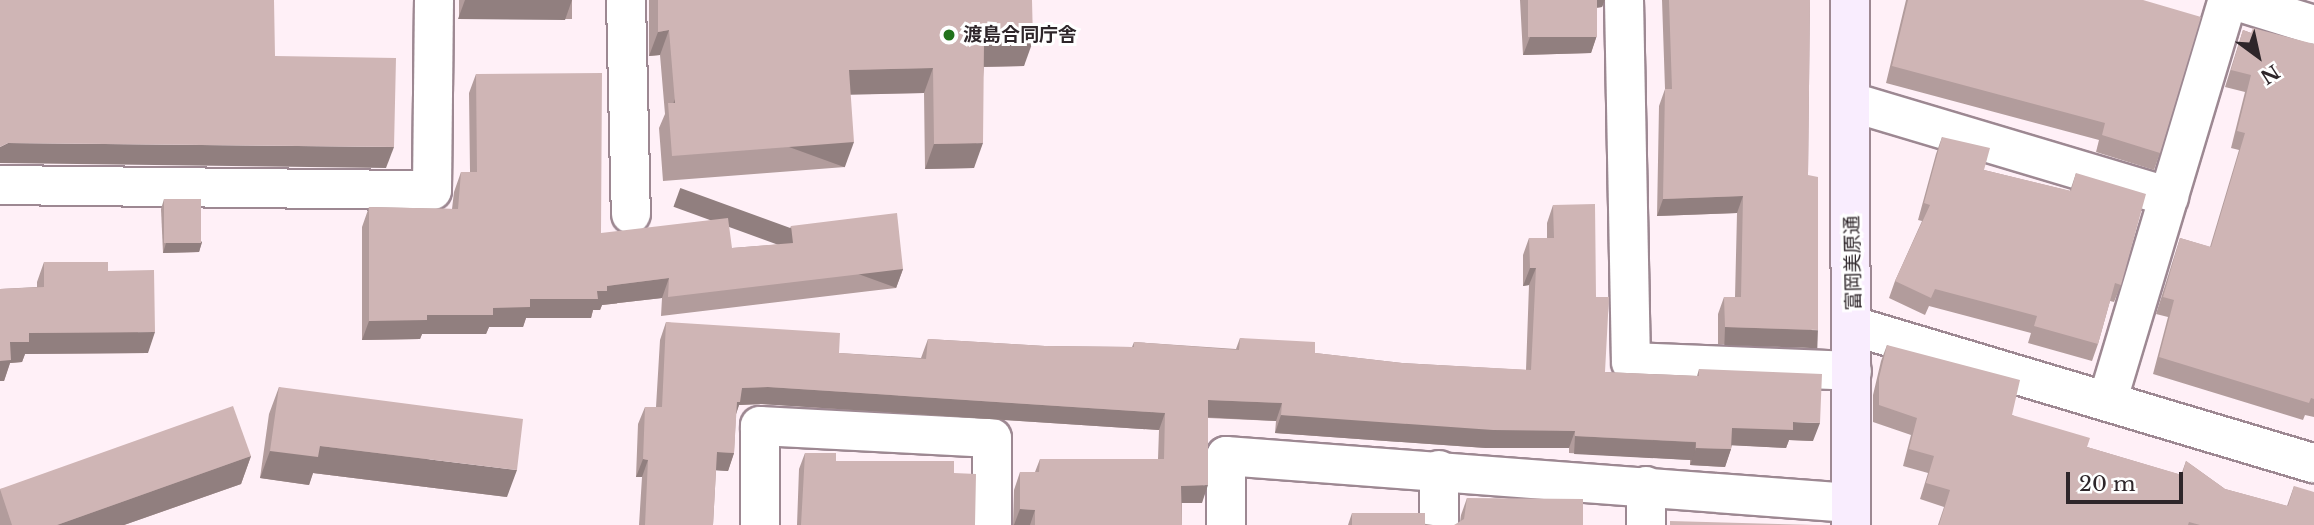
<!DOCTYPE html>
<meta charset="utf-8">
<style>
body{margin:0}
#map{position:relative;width:2314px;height:525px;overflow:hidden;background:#fff0f7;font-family:"Libre Baskerville","Noto Sans JP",serif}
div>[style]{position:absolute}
.roads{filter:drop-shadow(2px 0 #9d8892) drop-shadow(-2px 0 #9d8892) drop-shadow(0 2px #9d8892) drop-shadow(0 -2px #9d8892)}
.street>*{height:38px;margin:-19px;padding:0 19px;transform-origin:19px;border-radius:19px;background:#fff}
.secondary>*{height:38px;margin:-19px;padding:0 19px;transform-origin:19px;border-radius:19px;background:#f9edfe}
.wall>*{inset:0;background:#b29c9c;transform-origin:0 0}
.shaded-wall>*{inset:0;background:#917f7f;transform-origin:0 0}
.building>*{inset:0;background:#cfb5b5;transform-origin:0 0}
.dots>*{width:19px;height:19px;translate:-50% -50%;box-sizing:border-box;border:4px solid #fff;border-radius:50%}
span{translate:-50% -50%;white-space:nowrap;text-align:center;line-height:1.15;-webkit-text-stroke:6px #fff;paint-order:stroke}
.poi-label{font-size:19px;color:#2e262a;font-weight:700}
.left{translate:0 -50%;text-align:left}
.street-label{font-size:19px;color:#2e262a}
.north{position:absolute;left:2223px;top:21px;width:70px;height:70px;-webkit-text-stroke:5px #fff;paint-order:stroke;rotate:147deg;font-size:19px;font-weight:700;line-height:28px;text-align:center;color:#2e262a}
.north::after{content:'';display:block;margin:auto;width:24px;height:32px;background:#2e262a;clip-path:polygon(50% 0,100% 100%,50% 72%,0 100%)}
.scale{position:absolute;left:2066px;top:472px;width:117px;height:32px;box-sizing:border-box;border:4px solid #2e262a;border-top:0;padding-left:9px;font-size:21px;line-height:24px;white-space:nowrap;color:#2e262a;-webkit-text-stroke:5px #fff;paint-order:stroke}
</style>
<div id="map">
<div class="roads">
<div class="street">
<div style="left:626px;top:0;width:214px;rotate:88.7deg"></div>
<div style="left:1624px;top:0;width:362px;rotate:88.9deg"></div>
<div style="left:1631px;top:362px;width:221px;rotate:2.3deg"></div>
<div style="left:2233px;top:0;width:85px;rotate:17.2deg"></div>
<div style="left:1851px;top:102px;width:332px;rotate:16.6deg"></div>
<div style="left:0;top:185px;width:432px;rotate:0.7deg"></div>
<div style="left:432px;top:190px;width:190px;rotate:-89.4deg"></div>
<div style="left:1853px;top:326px;width:481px;rotate:16.6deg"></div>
<div style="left:2108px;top:399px;width:417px;rotate:-73.3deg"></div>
<div style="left:1439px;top:470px;width:55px;rotate:90deg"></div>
<div style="left:760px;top:525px;width:99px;rotate:-90deg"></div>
<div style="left:760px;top:426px;width:232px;rotate:3deg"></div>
<div style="left:992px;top:438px;width:87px;rotate:90deg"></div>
<div style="left:1226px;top:525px;width:69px;rotate:-90deg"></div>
<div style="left:1226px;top:456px;width:626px;rotate:4.31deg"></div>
<div style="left:1646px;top:525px;width:39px;rotate:-90deg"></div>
</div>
<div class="secondary">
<div style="left:1850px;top:0;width:525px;rotate:89.89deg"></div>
</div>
</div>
<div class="wall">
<div style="left:459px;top:0;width:113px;height:19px"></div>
<div style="clip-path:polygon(649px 0,1032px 0,1024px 66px,984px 67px,974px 168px,925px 169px,924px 93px,850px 94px,845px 167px,663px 181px,659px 128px,665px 114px,660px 55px,649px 56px)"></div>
<div style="clip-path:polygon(1520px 0,1605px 0,1602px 7px,1597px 8px,1597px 35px,1591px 53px,1523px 55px)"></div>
<div style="clip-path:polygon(1662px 0,1810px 0,1808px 175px,1812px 347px,1718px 344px,1718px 314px,1724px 297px,1735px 297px,1737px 213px,1657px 216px,1659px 106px,1665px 89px)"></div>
<div style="clip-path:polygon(1906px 0,2143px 0,2160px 153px,2154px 170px,2096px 152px,2099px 140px,1886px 83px)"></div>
<div style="clip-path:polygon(2243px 30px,2251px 33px,2314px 44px,2314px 417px,2305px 415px,2303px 420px,2153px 374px,2168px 317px,2156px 314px,2180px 238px,2210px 247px,2239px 150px,2231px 148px,2245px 92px,2225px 87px)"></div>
<div style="clip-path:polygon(476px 74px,601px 233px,732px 248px,784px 244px,791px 226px,903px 269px,896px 288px,661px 316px,662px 298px,602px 305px,600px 310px,593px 310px,591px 318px,526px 318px,523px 327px,489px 327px,486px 334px,422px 334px,420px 339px,362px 340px,362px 227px,369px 207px,452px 209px,454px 192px,461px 172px,470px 172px,469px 93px)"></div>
<div style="clip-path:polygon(1942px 137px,1984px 170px,2070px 191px,2076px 173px,2121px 285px,2114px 302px,2110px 301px,2098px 344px,2092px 361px,2028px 343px,2031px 333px,1929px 306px,1925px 315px,1889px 298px,1895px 281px,1922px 221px,1918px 220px,1936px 154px)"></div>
<div style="clip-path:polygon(164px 199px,202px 242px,199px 252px,163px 253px,161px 209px)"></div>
<div style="clip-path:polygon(1553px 205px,1596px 297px,1605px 372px,1697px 376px,1699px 369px,1813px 441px,1789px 440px,1786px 448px,1732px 445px,1731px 449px,1725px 467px,1690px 465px,1690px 460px,1569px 453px,1569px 448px,1486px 448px,1275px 433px,1276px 421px,1208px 418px,1202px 503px,1182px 503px,1182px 525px,1013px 525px,1014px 490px,1020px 472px,1035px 472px,1040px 459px,1158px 459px,1159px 430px,761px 404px,739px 405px,736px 414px,734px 453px,728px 471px,716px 470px,713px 525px,639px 525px,642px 477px,636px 477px,638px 424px,645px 407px,656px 407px,660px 340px,666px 322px,839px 353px,921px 358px,928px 339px,1045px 346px,1132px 347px,1134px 342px,1236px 349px,1240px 338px,1315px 353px,1402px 363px,1526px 370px,1529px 285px,1523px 286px,1523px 255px,1529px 238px,1547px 238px,1547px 223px)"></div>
<div style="clip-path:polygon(44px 262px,108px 271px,148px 353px,25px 354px,22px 362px,10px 363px,4px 381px,0 381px,0 289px,37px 287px,37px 282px)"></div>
<div style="clip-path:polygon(1887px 345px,2012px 415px,2087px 447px,2181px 475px,2186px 461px,2225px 489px,2287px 506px,2294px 486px,2314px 525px,1938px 525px,1944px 507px,1920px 499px,1928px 473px,1903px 466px,1911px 435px,1873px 422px,1873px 395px,1881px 361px)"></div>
<div style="clip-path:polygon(279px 387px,507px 497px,313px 473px,309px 485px,260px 478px,269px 414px)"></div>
<div style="clip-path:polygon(805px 453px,836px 461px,954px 473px,975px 525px,797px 525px,799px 469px)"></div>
<div style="clip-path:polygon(251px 456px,241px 484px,124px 525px,0 525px,0 489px)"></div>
<div style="clip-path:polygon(1467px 498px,1583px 525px,1460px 522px,1461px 515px)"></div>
<div style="clip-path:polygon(1352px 513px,1433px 525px,1348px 525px)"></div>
</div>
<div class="shaded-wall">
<div style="clip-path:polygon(465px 0,572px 0,565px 20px,458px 19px)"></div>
<div style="clip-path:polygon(1593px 0,1605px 0,1602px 7px,1590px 8px)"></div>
<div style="clip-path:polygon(669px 30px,660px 55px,649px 56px,658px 32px)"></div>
<div style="clip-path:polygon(1597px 35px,1591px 53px,1523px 55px,1530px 37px)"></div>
<div style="clip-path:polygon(1033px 41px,1024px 66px,975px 67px,984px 42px)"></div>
<div style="clip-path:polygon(933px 68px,924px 93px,840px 95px,849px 70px)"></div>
<div style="left:854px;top:142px;width:27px;height:183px;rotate:110deg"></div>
<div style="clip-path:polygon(8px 143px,394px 147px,386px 168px,0 163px,0 147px)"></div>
<div style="clip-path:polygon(983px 143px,974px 168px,925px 169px,934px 144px)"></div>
<div style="clip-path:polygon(1743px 196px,1737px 213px,1657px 216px,1663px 199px)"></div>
<div style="clip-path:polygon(202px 242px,199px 252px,163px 253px,166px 243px)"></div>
<div style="clip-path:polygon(1530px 268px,1536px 268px,1529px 285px,1523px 286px)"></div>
<div style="left:903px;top:269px;width:20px;height:237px;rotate:110deg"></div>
<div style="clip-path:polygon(669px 278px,662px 298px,602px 305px,600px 310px,593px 310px,591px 318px,526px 318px,523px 327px,489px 327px,486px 334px,422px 334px,420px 339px,362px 340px,369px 321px,493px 308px,530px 299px,597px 291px,607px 286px)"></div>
<div style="left:1725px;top:327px;width:93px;height:18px;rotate:2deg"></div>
<div style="clip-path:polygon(155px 332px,148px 353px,25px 354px,22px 362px,10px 363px,4px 381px,0 381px,0 361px,10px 342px,29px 333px)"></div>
<div style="clip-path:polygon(768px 387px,1165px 413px,1159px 430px,761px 404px,739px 405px,734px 420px,730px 419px,742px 388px)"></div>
<div style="clip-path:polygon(1208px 400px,1282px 403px,1276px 421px,1202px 417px)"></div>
<div style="clip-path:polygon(1281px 415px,1575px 431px,1569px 448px,1486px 448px,1275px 433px)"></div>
<div style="clip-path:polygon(1793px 422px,1820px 423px,1813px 441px,1789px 440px,1786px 448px,1726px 445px,1732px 428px)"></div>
<div style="left:1575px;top:436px;width:121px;height:18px;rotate:3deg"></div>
<div style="clip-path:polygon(320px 446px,517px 470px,507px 497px,313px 473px,309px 485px,260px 478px,270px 451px)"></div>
<div style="clip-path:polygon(1696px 448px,1731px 449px,1725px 467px,1690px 465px)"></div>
<div style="clip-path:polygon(717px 452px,734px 453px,728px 471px,710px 470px)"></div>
<div style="clip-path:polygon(251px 456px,241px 484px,124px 525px,57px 525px)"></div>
<div style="clip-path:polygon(643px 459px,648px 460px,642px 477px,636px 477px)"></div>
<div style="clip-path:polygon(1208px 485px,1202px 503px,1175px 503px,1181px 486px)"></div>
<div style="clip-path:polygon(1020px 509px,1035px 510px,1030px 525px,1014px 525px)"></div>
</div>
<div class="building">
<div style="clip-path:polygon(0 0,274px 0,275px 56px,396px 58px,394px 147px,8px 143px,0 147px)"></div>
<div style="clip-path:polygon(658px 0,1032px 0,1033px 41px,984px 42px,983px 143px,934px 144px,933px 68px,849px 70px,854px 142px,672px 156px,668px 103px,675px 103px,669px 30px,658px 32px)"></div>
<div style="left:1528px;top:0;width:69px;height:37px"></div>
<div style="clip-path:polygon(1669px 0,1810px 0,1808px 175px,1818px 177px,1818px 330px,1725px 327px,1724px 297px,1741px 297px,1743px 196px,1663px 199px,1665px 89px,1672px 89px)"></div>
<div style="clip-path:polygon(1908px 0,2143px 0,2201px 17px,2160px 153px,2102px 135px,2105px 123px,1892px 66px)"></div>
<div style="clip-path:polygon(2253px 28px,2314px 44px,2314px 399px,2311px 398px,2309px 403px,2159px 357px,2174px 300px,2163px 297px,2180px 238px,2211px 247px,2245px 133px,2237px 131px,2251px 75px,2231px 70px,2243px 30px,2251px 33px)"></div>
<div style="clip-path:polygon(602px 73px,601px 233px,728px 218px,732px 248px,793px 243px,791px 226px,897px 213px,903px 269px,668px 297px,669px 278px,607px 286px,607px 291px,597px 291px,598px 299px,530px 299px,530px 307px,493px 308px,493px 315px,427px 315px,427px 320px,369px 321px,369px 207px,458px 209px,461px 172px,477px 172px,476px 74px)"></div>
<div style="clip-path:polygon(1942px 137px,1990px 148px,1984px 170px,2071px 191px,2076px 173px,2146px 194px,2121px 285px,2115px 283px,2098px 344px,2034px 326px,2037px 316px,1935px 289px,1931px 298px,1895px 281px,1930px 205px,1924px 203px)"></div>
<div style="left:164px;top:199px;width:37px;height:44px"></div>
<div style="clip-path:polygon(1595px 204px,1596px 297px,1609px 297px,1605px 372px,1699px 376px,1699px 369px,1822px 374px,1820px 423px,1793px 422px,1793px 430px,1732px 428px,1731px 449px,1696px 448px,1696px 442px,1575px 436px,1575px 431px,1493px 430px,1281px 415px,1282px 403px,1208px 400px,1208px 485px,1181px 486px,1182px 525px,1035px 525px,1035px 510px,1020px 509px,1020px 472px,1039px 472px,1040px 459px,1164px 459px,1165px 413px,768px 387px,742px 388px,740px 402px,737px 402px,734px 453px,717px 452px,713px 525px,645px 525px,648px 460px,643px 459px,645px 407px,662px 407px,666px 322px,840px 333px,839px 353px,926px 359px,928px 339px,1045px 346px,1134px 347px,1134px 342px,1239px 350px,1240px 338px,1315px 342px,1315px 353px,1402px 363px,1531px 370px,1536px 268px,1530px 268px,1529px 238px,1554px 238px,1553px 205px)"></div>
<div style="clip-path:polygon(44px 262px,108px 262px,108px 271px,154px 270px,155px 332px,29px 333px,29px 342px,10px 342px,11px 360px,0 361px,0 289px,44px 287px)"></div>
<div style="clip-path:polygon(1887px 345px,2020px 380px,2012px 415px,2090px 438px,2087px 447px,2182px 475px,2186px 461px,2225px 489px,2288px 506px,2294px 486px,2314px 492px,2314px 525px,2200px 525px,2189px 522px,2188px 525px,1939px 525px,1950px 490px,1926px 483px,1934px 456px,1909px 449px,1917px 418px,1879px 405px,1879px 378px)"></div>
<div style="clip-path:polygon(279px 387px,523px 419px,517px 470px,320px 446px,318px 457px,270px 451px)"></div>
<div style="clip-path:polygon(233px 406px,251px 456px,57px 525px,12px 525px,0 489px)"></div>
<div style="clip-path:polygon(805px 453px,836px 453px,836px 461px,954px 461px,954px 473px,976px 474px,975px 525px,801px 525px)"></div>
<div style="clip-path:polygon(1467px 498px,1583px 499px,1583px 525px,1454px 525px,1464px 519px)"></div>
<div style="left:1352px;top:513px;width:73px;height:12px"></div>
<div style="clip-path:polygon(1670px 521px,1814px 525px,1670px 525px)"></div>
</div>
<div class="dots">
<div style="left:949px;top:35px;background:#22731c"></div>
</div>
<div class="poi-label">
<span class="left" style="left:963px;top:35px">渡島合同庁舎</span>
</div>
<div class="street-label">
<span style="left:1853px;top:263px;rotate:-91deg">富岡美原通</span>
</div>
<div class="north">N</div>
<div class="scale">20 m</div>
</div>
